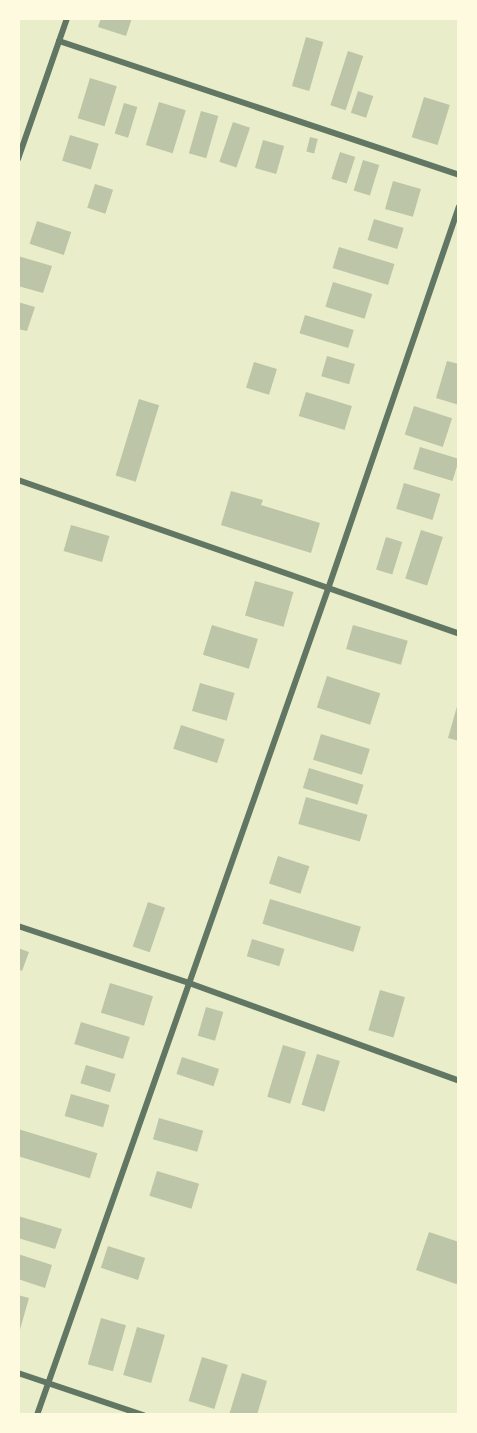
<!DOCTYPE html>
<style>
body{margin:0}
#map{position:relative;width:477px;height:1433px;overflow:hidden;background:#e9edc9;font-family:"Work Sans",sans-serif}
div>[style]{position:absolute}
.building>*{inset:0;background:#bcc5a7;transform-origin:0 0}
.minor>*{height:6px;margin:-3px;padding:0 3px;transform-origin:3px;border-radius:3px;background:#617663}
span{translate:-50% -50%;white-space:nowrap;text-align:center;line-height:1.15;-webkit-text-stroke:6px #fefae0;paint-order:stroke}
.frame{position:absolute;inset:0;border:20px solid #fefae0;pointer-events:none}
</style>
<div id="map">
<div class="building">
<div style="clip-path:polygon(101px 18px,132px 18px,126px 36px,98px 27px)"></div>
<div style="left:306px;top:37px;width:18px;height:51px;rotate:16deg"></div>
<div style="left:348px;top:51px;width:16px;height:57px;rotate:18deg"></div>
<div style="left:90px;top:78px;width:28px;height:42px;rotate:17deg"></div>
<div style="left:358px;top:91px;width:16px;height:23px;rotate:18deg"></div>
<div style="left:424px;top:97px;width:27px;height:42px;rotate:17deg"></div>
<div style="left:159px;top:102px;width:28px;height:45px;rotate:17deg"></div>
<div style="left:124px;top:103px;width:14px;height:32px;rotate:17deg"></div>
<div style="left:201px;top:111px;width:18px;height:44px;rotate:16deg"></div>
<div style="left:233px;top:122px;width:18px;height:42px;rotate:19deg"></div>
<div style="left:70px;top:135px;width:30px;height:27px;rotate:17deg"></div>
<div style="left:310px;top:137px;width:8px;height:15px;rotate:14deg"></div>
<div style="left:263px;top:140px;width:22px;height:29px;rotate:16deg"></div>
<div style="left:340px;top:152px;width:16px;height:28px;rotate:18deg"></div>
<div style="left:363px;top:160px;width:17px;height:32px;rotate:17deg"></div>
<div style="left:393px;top:181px;width:29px;height:29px;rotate:16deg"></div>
<div style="left:95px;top:184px;width:19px;height:25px;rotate:18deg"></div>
<div style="left:374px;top:219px;width:31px;height:22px;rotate:17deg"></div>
<div style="left:37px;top:221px;width:36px;height:24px;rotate:18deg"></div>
<div style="left:339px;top:247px;width:58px;height:22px;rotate:17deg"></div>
<div style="clip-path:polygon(18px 256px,52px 266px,43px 293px,18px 286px)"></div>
<div style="left:333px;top:282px;width:41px;height:26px;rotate:17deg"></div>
<div style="clip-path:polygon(18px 302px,35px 307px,27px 331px,18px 329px)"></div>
<div style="left:305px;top:315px;width:51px;height:19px;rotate:17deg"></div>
<div style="left:327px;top:356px;width:29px;height:21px;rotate:16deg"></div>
<div style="clip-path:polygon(447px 361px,459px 364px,459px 405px,436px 398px)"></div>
<div style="left:254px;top:362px;width:24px;height:27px;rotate:17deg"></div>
<div style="left:306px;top:392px;width:48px;height:25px;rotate:17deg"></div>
<div style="left:139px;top:399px;width:21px;height:80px;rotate:17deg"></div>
<div style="left:414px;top:406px;width:40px;height:30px;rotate:18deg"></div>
<div style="left:420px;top:447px;width:41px;height:23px;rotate:17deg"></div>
<div style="left:404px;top:483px;width:38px;height:27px;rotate:17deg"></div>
<div style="clip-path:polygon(231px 491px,263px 500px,261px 505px,320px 523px,311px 553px,221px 525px)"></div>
<div style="left:71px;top:525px;width:40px;height:27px;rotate:16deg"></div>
<div style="left:421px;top:530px;width:23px;height:51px;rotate:18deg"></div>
<div style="left:386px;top:537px;width:17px;height:34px;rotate:17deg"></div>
<div style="left:255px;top:581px;width:40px;height:36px;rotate:16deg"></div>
<div style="left:212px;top:625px;width:48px;height:31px;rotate:17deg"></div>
<div style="left:353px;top:625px;width:57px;height:25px;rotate:16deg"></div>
<div style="left:327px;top:676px;width:56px;height:33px;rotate:18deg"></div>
<div style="left:200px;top:683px;width:36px;height:29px;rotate:16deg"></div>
<div style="clip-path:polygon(458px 703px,459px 703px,459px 741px,448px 738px)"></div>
<div style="left:181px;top:725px;width:46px;height:25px;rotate:18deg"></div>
<div style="left:321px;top:734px;width:51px;height:27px;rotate:17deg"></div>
<div style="left:309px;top:768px;width:57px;height:21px;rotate:17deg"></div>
<div style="left:306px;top:797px;width:64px;height:28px;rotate:16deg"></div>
<div style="left:278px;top:856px;width:33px;height:29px;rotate:18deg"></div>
<div style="left:270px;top:899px;width:95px;height:26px;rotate:17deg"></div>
<div style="left:148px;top:902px;width:18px;height:47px;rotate:19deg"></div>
<div style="left:252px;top:939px;width:34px;height:18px;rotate:17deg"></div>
<div style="clip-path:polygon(18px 948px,29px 952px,22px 971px,18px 969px)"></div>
<div style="left:110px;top:983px;width:45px;height:31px;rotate:17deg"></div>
<div style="left:380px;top:990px;width:26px;height:42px;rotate:16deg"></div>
<div style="left:206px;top:1007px;width:18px;height:30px;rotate:16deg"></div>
<div style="left:81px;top:1022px;width:51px;height:23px;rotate:17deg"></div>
<div style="left:283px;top:1045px;width:24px;height:54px;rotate:17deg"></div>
<div style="left:317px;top:1054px;width:24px;height:53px;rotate:17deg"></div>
<div style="left:182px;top:1057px;width:39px;height:18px;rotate:18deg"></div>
<div style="left:86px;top:1065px;width:31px;height:19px;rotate:17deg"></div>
<div style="left:71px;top:1094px;width:40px;height:23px;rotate:16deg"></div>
<div style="left:159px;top:1118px;width:46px;height:22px;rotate:16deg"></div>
<div style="left:18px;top:1129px;width:83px;height:26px;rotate:17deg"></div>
<div style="left:157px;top:1171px;width:44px;height:26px;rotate:17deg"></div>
<div style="clip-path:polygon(18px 1216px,62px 1229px,55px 1249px,18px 1238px)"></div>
<div style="clip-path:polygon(429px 1232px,459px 1242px,459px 1285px,416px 1270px)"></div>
<div style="left:108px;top:1246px;width:39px;height:23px;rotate:18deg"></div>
<div style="clip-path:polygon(18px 1254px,52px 1265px,45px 1288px,18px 1279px)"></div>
<div style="clip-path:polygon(18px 1295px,29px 1298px,19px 1333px,18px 1333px)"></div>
<div style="left:101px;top:1318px;width:26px;height:48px;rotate:16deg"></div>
<div style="left:137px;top:1327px;width:29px;height:50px;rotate:16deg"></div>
<div style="left:202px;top:1357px;width:27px;height:46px;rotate:17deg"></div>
<div style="clip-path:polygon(242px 1373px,267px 1381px,257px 1415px,229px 1415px)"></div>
</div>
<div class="minor">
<div style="left:59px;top:41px;width:422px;rotate:18.5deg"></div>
<div style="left:18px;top:159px;width:149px;rotate:-70.8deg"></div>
<div style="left:18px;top:480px;width:467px;rotate:19.2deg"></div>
<div style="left:18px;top:926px;width:180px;rotate:18.4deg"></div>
<div style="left:189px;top:983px;width:287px;rotate:19.9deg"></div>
<div style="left:18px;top:1373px;width:132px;rotate:18.6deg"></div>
<div style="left:37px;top:1415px;width:876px;rotate:-70.59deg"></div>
<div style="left:328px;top:589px;width:404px;rotate:-71.1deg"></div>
</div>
<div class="frame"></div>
</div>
